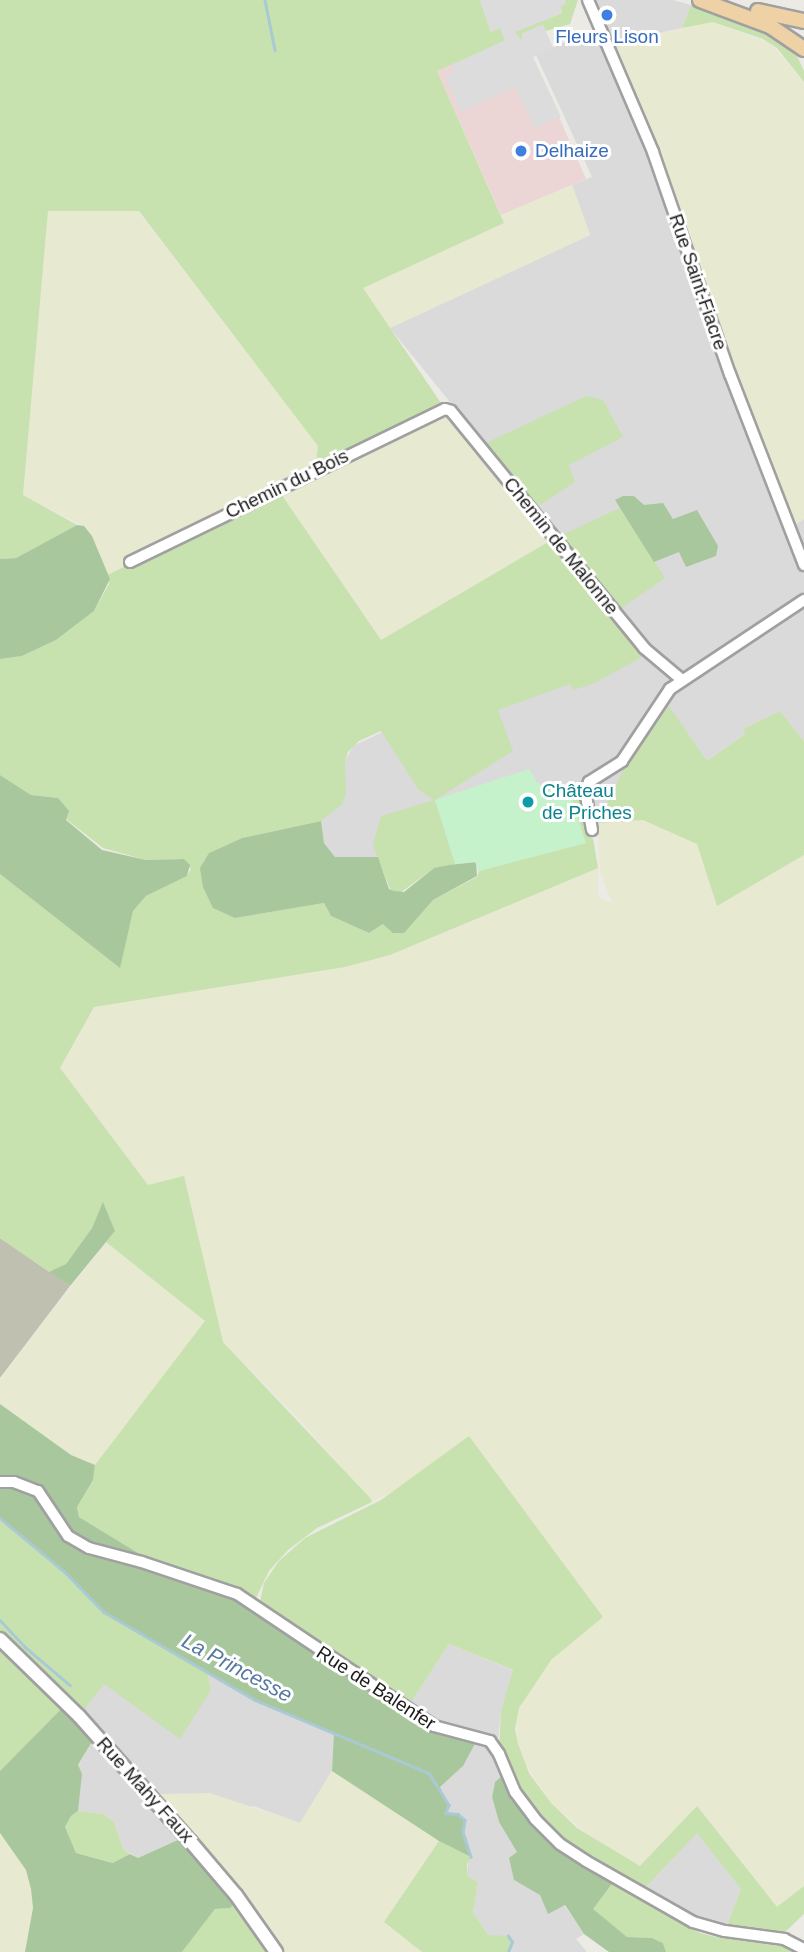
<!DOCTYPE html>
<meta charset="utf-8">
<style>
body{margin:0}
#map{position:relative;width:804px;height:1952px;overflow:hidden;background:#eceae4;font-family:Helvetica,sans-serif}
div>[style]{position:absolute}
.residential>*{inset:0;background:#dadada}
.commercial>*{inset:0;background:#ebd6d5}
.construction>*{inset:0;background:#bfc0b0}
.farmland>*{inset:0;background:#e7e9d1}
.grass>*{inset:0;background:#c7e1af}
.forest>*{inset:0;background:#a9c79d}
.park>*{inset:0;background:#c5f2ca}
.parking>*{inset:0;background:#dcdcdc}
.stream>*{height:2.5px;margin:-1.25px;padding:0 1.25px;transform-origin:1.25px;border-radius:1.25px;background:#a9cad5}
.roads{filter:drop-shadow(2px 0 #a0a0a0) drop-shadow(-2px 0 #a0a0a0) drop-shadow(0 2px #a0a0a0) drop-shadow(0 -2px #a0a0a0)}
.minor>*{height:10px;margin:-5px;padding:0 5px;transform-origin:5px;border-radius:5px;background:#fff}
.tertiary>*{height:12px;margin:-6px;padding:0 6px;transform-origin:6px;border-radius:6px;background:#fff}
.primary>*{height:14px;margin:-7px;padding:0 7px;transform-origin:7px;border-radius:7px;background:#efd1a6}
.dots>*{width:19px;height:19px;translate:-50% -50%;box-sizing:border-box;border:4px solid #fff;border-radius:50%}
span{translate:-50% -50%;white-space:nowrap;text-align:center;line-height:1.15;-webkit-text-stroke:6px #fff;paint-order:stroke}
.shop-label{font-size:19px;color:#366cbe}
.left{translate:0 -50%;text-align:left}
.street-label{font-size:19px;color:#1c1c1c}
.culture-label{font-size:19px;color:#0d838f}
.water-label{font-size:21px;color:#56799f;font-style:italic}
</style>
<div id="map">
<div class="residential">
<div style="clip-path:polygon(597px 0,673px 0,691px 5px,682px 28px,617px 42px,619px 47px,612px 48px,792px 526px,804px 519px,804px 741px,780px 711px,743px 729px,745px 734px,707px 761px,669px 707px,586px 843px,479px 871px,475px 862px,449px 865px,335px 857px,324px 843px,321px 821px,342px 803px,345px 761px,353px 746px,624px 617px,390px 328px,590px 235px,572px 185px,592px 177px,536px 55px,603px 25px)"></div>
<div style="clip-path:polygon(449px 1644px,514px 1671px,501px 1711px,498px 1740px,485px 1737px,506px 1772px,495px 1782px,492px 1797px,499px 1822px,518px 1852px,514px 1880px,564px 1905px,584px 1934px,576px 1939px,587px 1952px,508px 1952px,511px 1942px,488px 1935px,473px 1912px,478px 1882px,468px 1876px,468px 1846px,463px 1832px,465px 1820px,446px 1813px,449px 1805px,440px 1787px,463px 1766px,447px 1729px,408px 1707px)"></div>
<div style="clip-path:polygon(207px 1670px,255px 1700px,335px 1733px,332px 1771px,300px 1823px,253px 1806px,138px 1858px,123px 1849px,114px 1822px,103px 1814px,78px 1811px,78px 1766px,96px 1735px,79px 1716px,104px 1683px,211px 1690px)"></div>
<div style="clip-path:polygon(697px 1832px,741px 1889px,726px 1928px,695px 1920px,643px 1890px)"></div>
</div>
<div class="commercial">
<div style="clip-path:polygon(480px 0,565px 0,541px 21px,553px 48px,533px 57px,586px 179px,501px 215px,437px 71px,505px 41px)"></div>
</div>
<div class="construction">
<div style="clip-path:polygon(0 1238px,70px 1286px,0 1378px)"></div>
</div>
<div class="farmland">
<div style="clip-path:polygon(713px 22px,770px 43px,804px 82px,804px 519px,792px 527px,612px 48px,619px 47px,616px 42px)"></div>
<div style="clip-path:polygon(572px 185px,590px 235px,390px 328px,363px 288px,503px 223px,501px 215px)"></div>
<div style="clip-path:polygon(48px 211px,138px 211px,318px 446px,318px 454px,445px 409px,555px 538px,381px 640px,277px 488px,108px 575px,84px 526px,23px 496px)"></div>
<div style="clip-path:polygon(643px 820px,698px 844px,717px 906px,804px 855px,804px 1886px,777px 1908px,697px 1806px,641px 1866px,595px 1841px,551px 1803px,523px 1760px,518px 1744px,516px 1718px,527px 1692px,551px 1660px,603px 1617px,577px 1584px,392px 1492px,372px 1502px,299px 1419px,223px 1342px,148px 1185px,60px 1068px,94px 1007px,345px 967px,390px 955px,598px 868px,598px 897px,612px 903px,600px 871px,598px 823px)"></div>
<div style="clip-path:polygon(106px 1242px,206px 1321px,95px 1465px,71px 1455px,0 1404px,0 1378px)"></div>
<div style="clip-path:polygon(332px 1771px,439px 1841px,385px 1921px,422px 1952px,276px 1952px,152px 1797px,160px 1794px,210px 1793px,300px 1823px)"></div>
<div style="clip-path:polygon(0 1833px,26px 1870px,31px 1889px,33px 1908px,25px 1952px,0 1952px)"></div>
</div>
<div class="grass">
<div style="clip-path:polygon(0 0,480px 0,491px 32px,500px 28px,506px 41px,437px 71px,504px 223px,363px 288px,445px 409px,315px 470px,318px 446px,139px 211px,48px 211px,23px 495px,77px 525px,16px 558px,0 559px)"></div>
<div style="clip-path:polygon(565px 0,578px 0,570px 24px,546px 31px,542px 25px,523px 33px,524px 39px,518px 40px,515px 32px,562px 13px,560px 6px,565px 4px)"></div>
<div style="clip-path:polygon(691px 5px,772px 34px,796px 54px,804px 71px,804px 82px,777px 48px,763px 39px,713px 22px,682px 28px)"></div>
<div style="clip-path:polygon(586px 396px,603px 400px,623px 437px,569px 465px,575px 482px,532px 510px,480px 446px)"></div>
<div style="clip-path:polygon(277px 488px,381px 640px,555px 538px,620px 508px,665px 578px,616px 612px,651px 652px,593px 684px,573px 690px,570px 684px,498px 710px,513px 751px,435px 800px,455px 864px,434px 868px,400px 893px,390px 889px,373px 845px,381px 816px,434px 800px,418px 789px,381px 731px,359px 741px,348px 752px,345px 761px,346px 793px,342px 804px,321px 821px,242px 838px,209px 853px,235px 918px,324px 903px,331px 916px,369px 933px,383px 924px,403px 933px,433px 900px,477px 877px,479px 871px,585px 843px,569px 792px,585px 791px,598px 868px,390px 955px,345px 967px,94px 1007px,60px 1068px,148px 1185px,184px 1176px,223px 1342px,371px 1499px,372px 1502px,317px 1528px,288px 1550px,269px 1571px,253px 1604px,166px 1570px,79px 1517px,77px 1507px,93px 1480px,95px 1465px,205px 1321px,106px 1242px,115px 1231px,103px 1203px,92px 1228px,66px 1264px,55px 1270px,49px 1272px,0 1238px,0 874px,119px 967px,133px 911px,146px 896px,187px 876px,191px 869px,184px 859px,146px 860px,103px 848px,66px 819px,58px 798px,31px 795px,0 775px,0 659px,22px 656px,56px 640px,94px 611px,109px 584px,108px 575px)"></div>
<div style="clip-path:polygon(669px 706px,707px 761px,745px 734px,743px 729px,780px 711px,804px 741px,804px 855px,717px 906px,697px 844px,643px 820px,598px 823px,628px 760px)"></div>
<div style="clip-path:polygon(469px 1436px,603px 1617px,551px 1660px,519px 1708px,515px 1729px,518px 1744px,529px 1773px,551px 1803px,577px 1828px,640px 1866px,697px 1806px,777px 1907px,804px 1886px,804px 1914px,782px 1935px,726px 1928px,741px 1889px,697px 1833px,643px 1890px,563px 1842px,525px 1803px,499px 1748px,501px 1711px,513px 1670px,449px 1644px,408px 1707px,264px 1608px,260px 1602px,264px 1583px,279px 1561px,305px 1538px,381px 1500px)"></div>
<div style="clip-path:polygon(0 1518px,65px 1572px,104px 1612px,207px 1670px,211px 1690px,180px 1739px,104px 1684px,79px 1716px,66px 1704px,0 1771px)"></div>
<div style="clip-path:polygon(78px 1811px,103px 1814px,114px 1822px,123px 1849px,130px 1854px,114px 1863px,76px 1853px,65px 1827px,71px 1816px)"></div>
<div style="clip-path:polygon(439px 1841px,471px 1857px,467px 1864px,468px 1876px,478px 1882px,473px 1912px,488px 1935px,508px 1936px,512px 1942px,508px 1952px,422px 1952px,384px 1922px)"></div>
<div style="clip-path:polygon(614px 1881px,639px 1894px,658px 1910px,700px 1933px,720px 1938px,774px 1939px,803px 1952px,666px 1952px,663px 1943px,652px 1938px,627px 1937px,592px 1909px)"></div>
<div style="clip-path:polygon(235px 1903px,271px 1952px,182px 1952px,215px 1909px,230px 1908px)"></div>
</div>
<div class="forest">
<div style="clip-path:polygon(623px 496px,634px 496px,644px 505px,663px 503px,673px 519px,697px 510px,718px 546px,716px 556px,686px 567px,679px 552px,654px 562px,615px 500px)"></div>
<div style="clip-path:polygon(77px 525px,84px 526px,92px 536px,110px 579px,94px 611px,56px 640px,22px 656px,0 659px,0 559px,16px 558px)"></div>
<div style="clip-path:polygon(0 775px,31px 795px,58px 798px,69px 811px,66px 820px,102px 850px,146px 860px,184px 859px,190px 865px,187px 876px,146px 896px,133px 911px,120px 968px,0 874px)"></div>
<div style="clip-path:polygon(321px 821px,324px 843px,335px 857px,378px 857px,389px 889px,395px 891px,404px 892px,434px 868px,449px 865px,476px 862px,477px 876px,433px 900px,404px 933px,393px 933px,383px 924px,369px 933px,331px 916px,324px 903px,235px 918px,213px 908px,203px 887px,200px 868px,209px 853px,242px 838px)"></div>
<div style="clip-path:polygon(103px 1202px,115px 1231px,70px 1286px,49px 1272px,66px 1264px,92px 1228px)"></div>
<div style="clip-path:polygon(0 1404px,71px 1455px,95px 1465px,93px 1480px,77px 1507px,79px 1517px,166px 1570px,217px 1587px,434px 1726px,478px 1738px,463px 1766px,440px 1787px,449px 1805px,446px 1813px,458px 1814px,465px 1820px,463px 1832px,471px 1857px,439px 1841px,332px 1771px,334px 1733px,255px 1700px,104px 1612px,65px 1572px,0 1518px)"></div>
<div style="clip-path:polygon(66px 1704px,96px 1735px,78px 1765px,82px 1774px,78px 1811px,71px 1816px,65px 1827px,76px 1853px,113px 1863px,130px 1854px,138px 1858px,180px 1839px,235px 1903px,230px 1908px,215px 1909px,182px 1952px,25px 1952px,33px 1908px,31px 1889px,26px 1870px,0 1833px,0 1771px)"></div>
<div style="clip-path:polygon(504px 1774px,532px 1820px,614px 1881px,593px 1909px,627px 1937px,652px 1938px,663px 1943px,666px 1952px,609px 1952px,584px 1934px,565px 1905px,548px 1914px,540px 1895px,514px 1880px,509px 1858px,517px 1852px,499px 1822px,492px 1797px,495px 1782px)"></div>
</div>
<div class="park">
<div style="clip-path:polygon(529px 769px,537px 783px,553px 789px,568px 786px,586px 843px,479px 871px,475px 862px,455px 864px,435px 800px)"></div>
</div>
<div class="parking">
<div style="clip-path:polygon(480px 0,565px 0,566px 4px,560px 6px,562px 13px,515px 32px,522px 41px,522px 34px,543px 24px,553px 48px,533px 57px,561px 117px,535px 128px,515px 87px,461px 112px,445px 75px,454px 71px,452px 65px,505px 40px,500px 28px,491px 32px)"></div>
</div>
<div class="stream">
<div style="left:265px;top:0;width:51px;rotate:78.7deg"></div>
<div style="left:0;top:1518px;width:85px;rotate:39.7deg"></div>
<div style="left:65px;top:1572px;width:56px;rotate:45.7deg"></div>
<div style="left:104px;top:1612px;width:175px;rotate:30.2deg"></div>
<div style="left:255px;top:1700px;width:189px;rotate:22.8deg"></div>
<div style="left:429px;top:1773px;width:38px;rotate:58deg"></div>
<div style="left:449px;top:1805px;width:9px;rotate:111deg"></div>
<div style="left:446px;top:1813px;width:12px;rotate:5deg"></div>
<div style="left:458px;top:1814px;width:9px;rotate:41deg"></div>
<div style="left:465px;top:1820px;width:12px;rotate:99deg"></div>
<div style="left:463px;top:1832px;width:26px;rotate:72deg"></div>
<div style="left:0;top:1620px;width:37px;rotate:47deg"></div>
<div style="left:25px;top:1647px;width:59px;rotate:40.2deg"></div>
<div style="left:508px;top:1952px;width:11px;rotate:-68deg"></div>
<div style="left:512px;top:1942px;width:7px;rotate:-124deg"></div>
</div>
<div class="roads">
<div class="minor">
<div style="left:588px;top:0;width:165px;rotate:66.8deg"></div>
<div style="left:653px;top:152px;width:235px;rotate:70.9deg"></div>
<div style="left:730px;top:374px;width:205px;rotate:68.8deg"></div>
<div style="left:130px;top:562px;width:350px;rotate:-25.9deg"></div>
<div style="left:445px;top:409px;width:6px;rotate:18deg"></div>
<div style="left:451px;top:411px;width:306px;rotate:50.8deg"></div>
<div style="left:644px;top:648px;width:48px;rotate:40deg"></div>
<div style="left:592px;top:830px;width:40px;rotate:-100deg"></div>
<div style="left:585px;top:791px;width:10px;rotate:-66deg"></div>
<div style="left:589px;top:782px;width:39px;rotate:-32deg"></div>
<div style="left:622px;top:761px;width:87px;rotate:-56.3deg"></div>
<div style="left:670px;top:689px;width:161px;rotate:-33.6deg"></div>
<div style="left:0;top:1482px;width:14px"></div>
<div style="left:14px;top:1482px;width:26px;rotate:21deg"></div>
<div style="left:38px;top:1491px;width:54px;rotate:56.3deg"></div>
<div style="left:68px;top:1536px;width:24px;rotate:30deg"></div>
<div style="left:89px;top:1548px;width:55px;rotate:14.8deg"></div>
<div style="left:142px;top:1562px;width:100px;rotate:18.6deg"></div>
<div style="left:237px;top:1594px;width:237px;rotate:33.8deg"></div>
<div style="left:434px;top:1726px;width:58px;rotate:15deg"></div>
<div style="left:490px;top:1741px;width:16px;rotate:55deg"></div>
<div style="left:499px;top:1754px;width:41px;rotate:67.2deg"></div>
<div style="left:515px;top:1792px;width:34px;rotate:53deg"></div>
<div style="left:535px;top:1819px;width:35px;rotate:45deg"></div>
<div style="left:560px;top:1844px;width:31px;rotate:33deg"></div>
<div style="left:586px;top:1861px;width:123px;rotate:29.7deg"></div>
<div style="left:693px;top:1922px;width:33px;rotate:16deg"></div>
<div style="left:725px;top:1931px;width:60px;rotate:7.7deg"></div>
<div style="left:784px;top:1939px;width:22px;rotate:27deg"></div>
</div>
<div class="tertiary">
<div style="left:0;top:1639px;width:110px;rotate:44.3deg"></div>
<div style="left:79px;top:1716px;width:167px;rotate:48.4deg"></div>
<div style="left:190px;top:1841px;width:71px;rotate:49.6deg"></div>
<div style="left:236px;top:1895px;width:70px;rotate:54.9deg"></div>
</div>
<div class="primary">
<div style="left:700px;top:0;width:75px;rotate:20.4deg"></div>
<div style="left:770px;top:26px;width:41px;rotate:34.1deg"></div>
<div style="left:758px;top:11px;width:47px;rotate:12.3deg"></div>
</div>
</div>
<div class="dots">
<div style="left:607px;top:15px;background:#3f7fe0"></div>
<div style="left:521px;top:151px;background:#3f7fe0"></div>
<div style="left:528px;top:802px;background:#0f9aa8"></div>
</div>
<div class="shop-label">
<span style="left:607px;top:37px">Fleurs Lison</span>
<span class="left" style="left:535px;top:151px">Delhaize</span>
</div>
<div class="street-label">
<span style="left:698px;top:282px;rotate:71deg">Rue Saint-Fiacre</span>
<span style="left:287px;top:484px;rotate:-26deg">Chemin du Bois</span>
<span style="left:561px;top:546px;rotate:51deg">Chemin de Malonne</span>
<span style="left:376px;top:1688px;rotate:33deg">Rue de Balenfer</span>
<span style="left:145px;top:1790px;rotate:48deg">Rue Mahy Faux</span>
</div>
<div class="culture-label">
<span class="left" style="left:542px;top:802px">Château<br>de Priches</span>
</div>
<div class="water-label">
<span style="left:237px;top:1668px;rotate:28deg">La Princesse</span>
</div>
</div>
